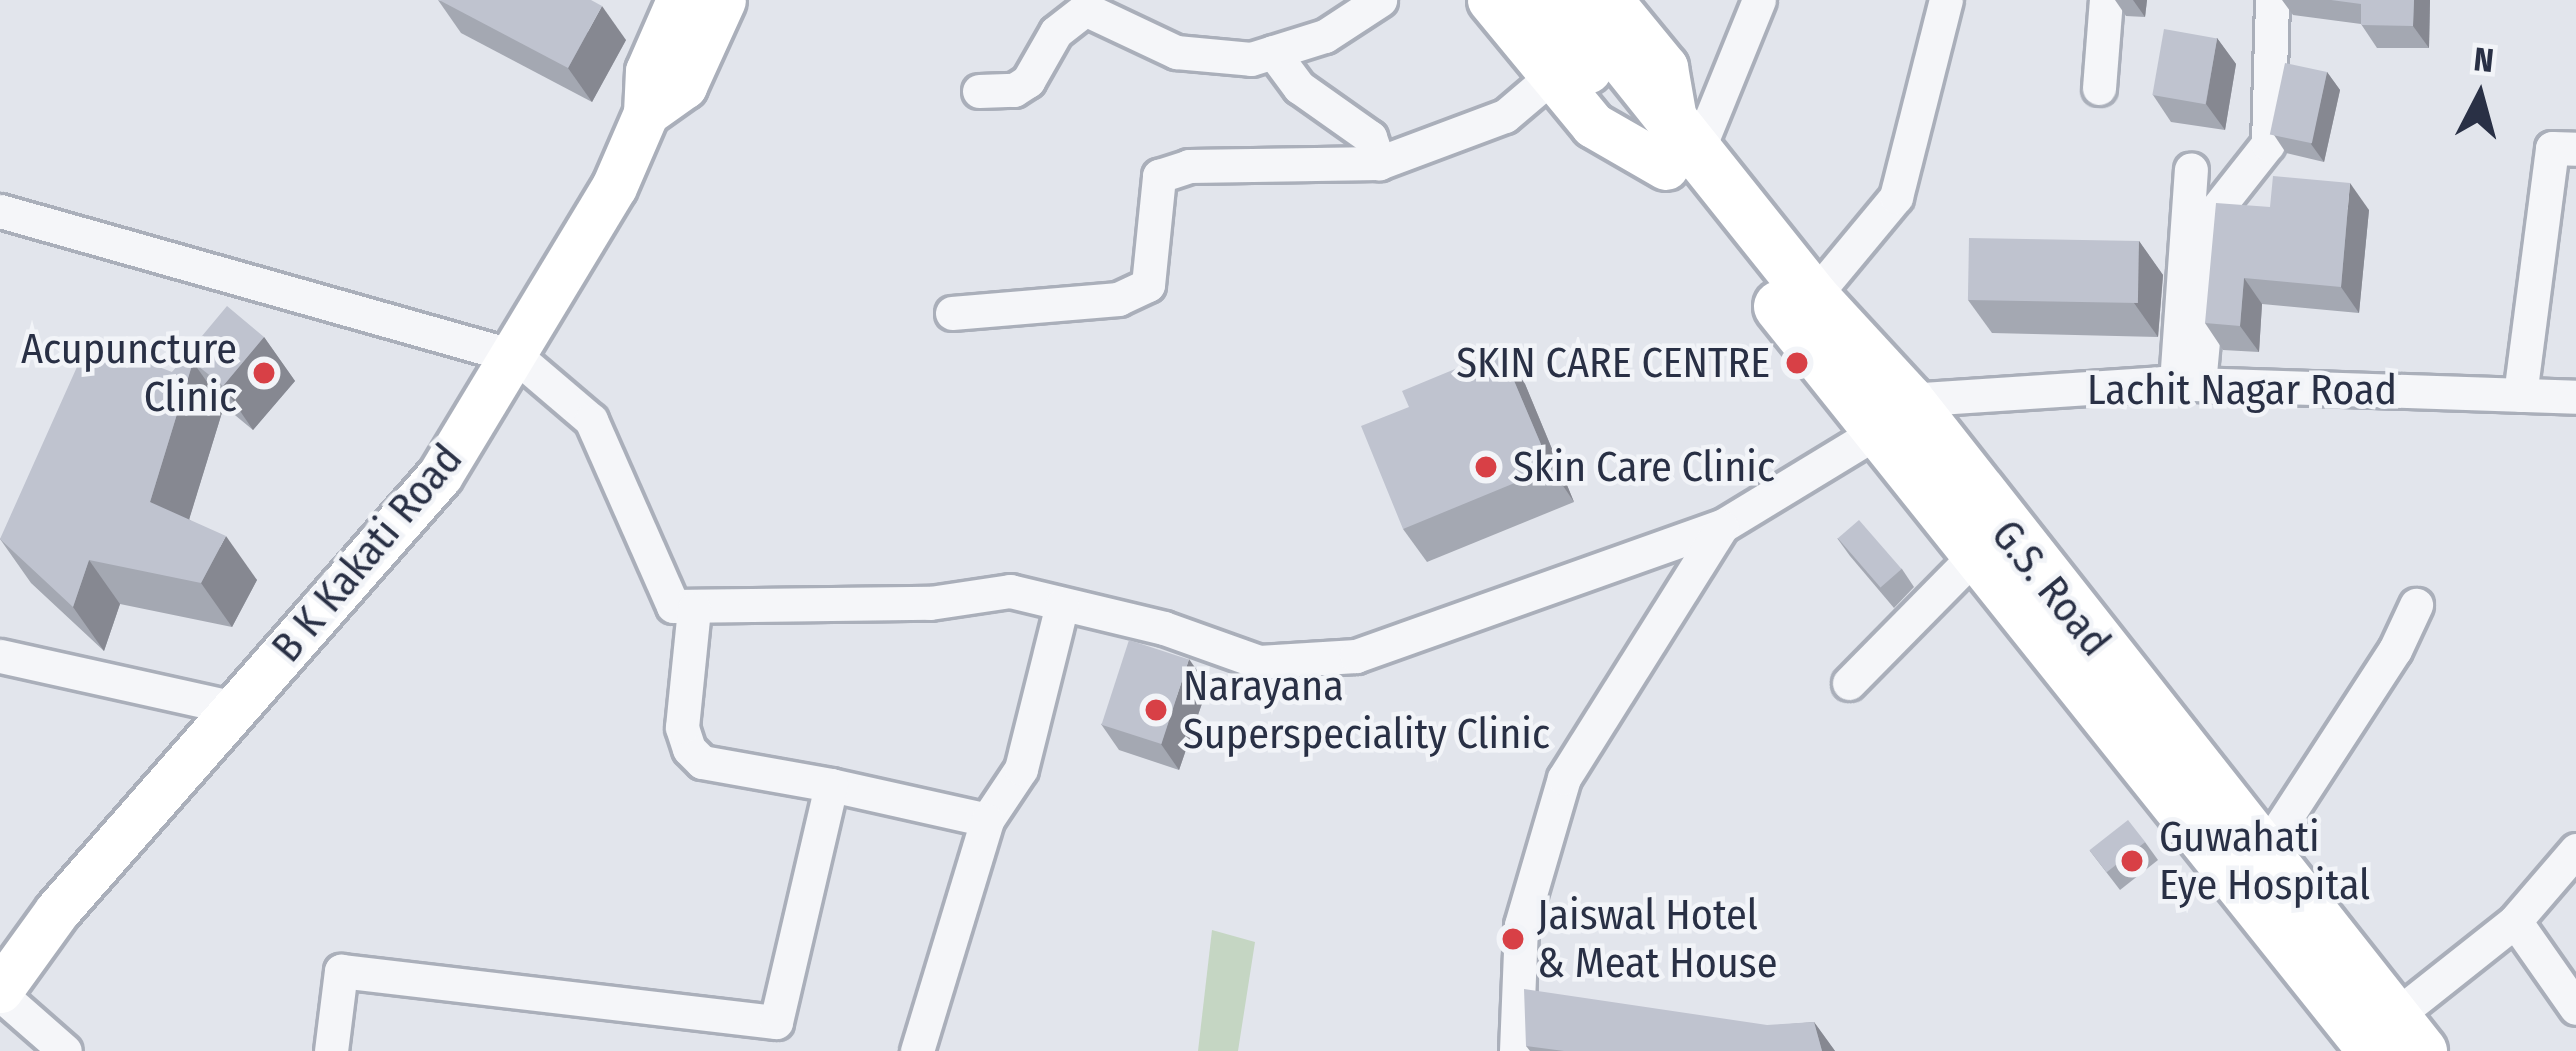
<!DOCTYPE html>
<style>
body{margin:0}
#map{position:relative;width:2576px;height:1051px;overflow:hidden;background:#e2e5ec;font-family:"Fira Sans Condensed",sans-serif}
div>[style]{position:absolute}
.green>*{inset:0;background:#c5d6c3}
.roads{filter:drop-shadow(3px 0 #aaafba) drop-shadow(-3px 0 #aaafba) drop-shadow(0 3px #aaafba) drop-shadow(0 -3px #aaafba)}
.street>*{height:33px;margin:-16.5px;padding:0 16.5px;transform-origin:16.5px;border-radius:16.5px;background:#f5f6f9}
.secondary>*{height:45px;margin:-22.5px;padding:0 22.5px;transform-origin:22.5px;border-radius:22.5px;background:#fff}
.primary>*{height:51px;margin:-25.5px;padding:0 25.5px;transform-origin:25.5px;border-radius:25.5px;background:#fff}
.wall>*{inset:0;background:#a4a8b2}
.shaded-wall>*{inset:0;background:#868891}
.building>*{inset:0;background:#bfc3cf;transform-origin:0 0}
.dots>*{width:33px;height:33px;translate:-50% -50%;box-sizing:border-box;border:6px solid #f2f4f8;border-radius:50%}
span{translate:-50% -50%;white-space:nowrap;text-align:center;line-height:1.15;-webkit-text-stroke:9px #f2f4f8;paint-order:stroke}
.poi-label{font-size:42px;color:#293045}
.right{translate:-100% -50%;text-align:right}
.left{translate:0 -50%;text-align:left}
.street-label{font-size:42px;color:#293045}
.north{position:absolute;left:2420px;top:36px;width:120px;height:120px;-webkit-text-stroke:9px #f2f4f8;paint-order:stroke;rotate:6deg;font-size:33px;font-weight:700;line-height:48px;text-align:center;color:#293045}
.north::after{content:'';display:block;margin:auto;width:42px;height:54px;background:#293045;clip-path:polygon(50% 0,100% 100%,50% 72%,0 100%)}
</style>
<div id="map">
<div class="green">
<div style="clip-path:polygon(1212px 930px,1255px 942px,1238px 1051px,1198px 1051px)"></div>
</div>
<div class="roads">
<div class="street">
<div style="left:1273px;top:52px;width:44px;rotate:53.4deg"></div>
<div style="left:1299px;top:87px;width:87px;rotate:35.2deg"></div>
<div style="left:1370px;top:137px;width:28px;rotate:71deg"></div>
<div style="left:2099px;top:88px;width:88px;rotate:-85.5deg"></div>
<div style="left:979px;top:91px;width:35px;rotate:-2deg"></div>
<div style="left:1014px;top:90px;width:17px;rotate:-33deg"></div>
<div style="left:1028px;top:81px;width:56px;rotate:-60.3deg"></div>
<div style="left:1056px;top:32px;width:37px;rotate:-38deg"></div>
<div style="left:1085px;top:9px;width:101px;rotate:25.3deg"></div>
<div style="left:1176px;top:52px;width:75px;rotate:5.3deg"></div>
<div style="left:1251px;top:59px;width:77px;rotate:-17.3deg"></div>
<div style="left:1325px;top:36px;width:66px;rotate:-33.2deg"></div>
<div style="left:1696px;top:155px;width:167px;rotate:-67.9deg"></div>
<div style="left:0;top:211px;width:537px;rotate:15.77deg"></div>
<div style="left:517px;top:357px;width:97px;rotate:40.4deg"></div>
<div style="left:591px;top:420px;width:203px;rotate:66.2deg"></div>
<div style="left:673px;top:606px;width:257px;rotate:-0.7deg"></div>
<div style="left:930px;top:603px;width:81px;rotate:-8.5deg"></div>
<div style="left:1010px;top:591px;width:158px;rotate:13.5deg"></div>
<div style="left:1164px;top:628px;width:101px;rotate:19.7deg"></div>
<div style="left:1259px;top:662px;width:97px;rotate:-3.5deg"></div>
<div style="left:1356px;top:656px;width:388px;rotate:-19.6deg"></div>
<div style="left:1722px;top:526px;width:185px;rotate:-31.3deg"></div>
<div style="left:1813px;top:297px;width:130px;rotate:-50.3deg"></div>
<div style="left:1896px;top:197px;width:203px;rotate:-75.8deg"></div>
<div style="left:952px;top:313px;width:167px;rotate:-4.8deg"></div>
<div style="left:1118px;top:299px;width:33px;rotate:-25deg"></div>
<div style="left:1148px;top:285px;width:110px;rotate:-84.2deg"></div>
<div style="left:1159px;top:176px;width:32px;rotate:-18deg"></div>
<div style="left:1189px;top:166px;width:190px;rotate:-0.9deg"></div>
<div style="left:1379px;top:163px;width:134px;rotate:-20.5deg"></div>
<div style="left:1505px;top:116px;width:62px;rotate:-40.4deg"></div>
<div style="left:2176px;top:383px;width:214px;rotate:-86deg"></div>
<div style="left:2199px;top:384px;width:174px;rotate:-84.7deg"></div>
<div style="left:2215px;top:211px;width:85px;rotate:-51.7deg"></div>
<div style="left:2268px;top:144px;width:144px;rotate:-88.4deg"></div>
<div style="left:2520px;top:395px;width:249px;rotate:-82.6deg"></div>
<div style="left:2552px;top:148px;width:24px;rotate:2deg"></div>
<div style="left:1908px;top:400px;width:256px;rotate:-3.8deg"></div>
<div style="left:2163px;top:383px;width:413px;rotate:1.9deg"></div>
<div style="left:0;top:656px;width:241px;rotate:12.5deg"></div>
<div style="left:1849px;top:683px;width:182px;rotate:-45.4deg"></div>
<div style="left:831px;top:785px;width:160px;rotate:12.6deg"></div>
<div style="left:987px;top:820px;width:61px;rotate:-56.3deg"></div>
<div style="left:1021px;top:769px;width:169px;rotate:-76deg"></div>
<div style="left:2576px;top:850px;width:94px;rotate:130.7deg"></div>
<div style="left:2515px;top:921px;width:106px;rotate:55deg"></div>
<div style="left:2263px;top:853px;width:242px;rotate:-57deg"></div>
<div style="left:2395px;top:650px;width:50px;rotate:-65deg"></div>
<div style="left:0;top:994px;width:86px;rotate:41.2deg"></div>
<div style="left:2394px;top:1017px;width:154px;rotate:-38.4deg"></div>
<div style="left:331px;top:1051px;width:81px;rotate:-82.9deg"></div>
<div style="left:341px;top:971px;width:438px;rotate:6.7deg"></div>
<div style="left:776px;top:1022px;width:243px;rotate:-76.9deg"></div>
<div style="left:831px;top:785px;width:131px;rotate:-169.9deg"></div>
<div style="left:702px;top:762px;width:18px;rotate:-135deg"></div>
<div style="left:689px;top:749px;width:23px;rotate:-108deg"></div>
<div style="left:682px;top:727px;width:119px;rotate:-84.2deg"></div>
<div style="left:917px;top:1051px;width:241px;rotate:-73.1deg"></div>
<div style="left:1516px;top:1051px;width:126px;rotate:-87.7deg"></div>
<div style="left:1521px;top:925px;width:153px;rotate:-73.7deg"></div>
<div style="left:1564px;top:778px;width:297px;rotate:-57.9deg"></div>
</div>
<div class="secondary">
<div style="left:1490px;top:0;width:162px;rotate:50.5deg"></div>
<div style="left:1593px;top:125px;width:84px;rotate:29.9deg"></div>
<div style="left:1610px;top:0;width:87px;rotate:50.6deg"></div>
<div style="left:1665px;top:67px;width:64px;rotate:80.1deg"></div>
<div style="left:646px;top:113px;width:47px;rotate:-35.4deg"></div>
<div style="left:684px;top:86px;width:94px;rotate:-65.6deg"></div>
<div style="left:0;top:990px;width:97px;rotate:-54.2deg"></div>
<div style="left:57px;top:911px;width:580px;rotate:-48.7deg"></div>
<div style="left:440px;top:475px;width:336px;rotate:-58.9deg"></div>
<div style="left:614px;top:187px;width:81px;rotate:-66.6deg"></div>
<div style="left:646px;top:113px;width:42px;rotate:-87.3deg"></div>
<div style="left:648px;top:71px;width:77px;rotate:-66.4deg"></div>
</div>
<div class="primary">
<div style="left:1532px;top:0;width:87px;rotate:51.5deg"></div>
<div style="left:1576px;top:0;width:380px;rotate:51.4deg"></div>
<div style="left:1813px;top:297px;width:140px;rotate:47.3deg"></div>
<div style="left:1908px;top:400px;width:829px;rotate:51.76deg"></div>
<div style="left:1779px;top:306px;width:953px;rotate:51.39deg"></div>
</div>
</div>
<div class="wall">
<div style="clip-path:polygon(438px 0,626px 40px,592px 102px,461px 33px)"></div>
<div style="clip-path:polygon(2115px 0,2147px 0,2145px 17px,2126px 16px)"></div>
<div style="clip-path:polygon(2282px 0,2430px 0,2429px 48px,2377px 48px,2361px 24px,2293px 15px)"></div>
<div style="clip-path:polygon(2217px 38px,2236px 64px,2225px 130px,2171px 122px,2153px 95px)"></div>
<div style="clip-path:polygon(2327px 72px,2340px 90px,2324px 162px,2286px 153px,2274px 135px)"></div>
<div style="clip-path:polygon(2270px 207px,2369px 210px,2359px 313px,2262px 304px,2259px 352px,2223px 350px,2205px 323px)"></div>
<div style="clip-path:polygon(2139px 241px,2163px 275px,2158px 337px,1992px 333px,1968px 300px)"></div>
<div style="clip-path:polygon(264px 337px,295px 381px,253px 430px,224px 406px,189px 519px,257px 580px,232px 627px,120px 604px,104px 651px,31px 583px,0 539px,172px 372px)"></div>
<div style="clip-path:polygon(1501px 350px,1525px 384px,1574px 502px,1427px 562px,1403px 529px)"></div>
<div style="clip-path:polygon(1837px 538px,1902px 569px,1914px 587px,1894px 608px,1850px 556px)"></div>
<div style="clip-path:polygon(1208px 686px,1179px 770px,1119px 750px,1101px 724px)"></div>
<div style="clip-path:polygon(2145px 842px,2158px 860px,2120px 890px,2090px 851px)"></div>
<div style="clip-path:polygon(1814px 1022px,1835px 1051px,1530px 1051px,1526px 1046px)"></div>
</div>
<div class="shaded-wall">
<div style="clip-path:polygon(2133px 0,2147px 0,2145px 17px)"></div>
<div style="clip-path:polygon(2414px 0,2430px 0,2429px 48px,2413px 26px)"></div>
<div style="clip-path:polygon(602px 6px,626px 40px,592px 102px,568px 68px)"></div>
<div style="clip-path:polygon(2217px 38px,2236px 64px,2225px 130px,2206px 104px)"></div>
<div style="clip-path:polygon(2327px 72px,2340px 90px,2324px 162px,2311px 144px)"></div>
<div style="clip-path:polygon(2350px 183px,2369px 210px,2359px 313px,2341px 287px)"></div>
<div style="clip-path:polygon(2139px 241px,2163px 275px,2158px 337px,2134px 303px)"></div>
<div style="clip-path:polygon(2244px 278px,2262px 304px,2259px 352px,2240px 326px)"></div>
<div style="clip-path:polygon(264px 337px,295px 381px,253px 430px,223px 386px)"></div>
<div style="clip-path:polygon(1501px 350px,1525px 384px,1574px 502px,1551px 468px)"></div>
<div style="clip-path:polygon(193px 362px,224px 406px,181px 546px,150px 502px)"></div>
<div style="clip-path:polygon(226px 536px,257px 580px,232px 627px,201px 583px)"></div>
<div style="clip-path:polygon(89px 560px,120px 604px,104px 651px,73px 607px)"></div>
<div style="clip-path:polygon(1189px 659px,1208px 686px,1179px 770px,1161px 744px)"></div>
<div style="clip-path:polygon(1814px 1022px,1835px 1051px,1822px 1051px)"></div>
</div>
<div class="building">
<div style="clip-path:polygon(439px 0,591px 0,602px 6px,568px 68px)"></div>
<div style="clip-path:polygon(2331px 0,2414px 0,2413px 26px,2361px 25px,2361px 4px)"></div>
<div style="left:2164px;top:29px;width:54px;height:67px;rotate:10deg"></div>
<div style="left:2285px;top:63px;width:43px;height:73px;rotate:12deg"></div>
<div style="clip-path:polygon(2273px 176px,2350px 183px,2341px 287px,2244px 278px,2240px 326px,2205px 323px,2216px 203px,2270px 207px)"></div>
<div style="left:1969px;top:238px;width:170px;height:62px;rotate:1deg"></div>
<div style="clip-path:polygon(227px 306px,264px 337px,223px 386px,193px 362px,150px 502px,226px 536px,201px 583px,89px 560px,73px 607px,0 539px,89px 340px,172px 372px)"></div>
<div style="clip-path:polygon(1501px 350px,1551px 468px,1403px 529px,1361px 426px,1409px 407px,1402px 391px)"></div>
<div style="left:1859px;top:520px;width:65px;height:28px;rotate:49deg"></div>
<div style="left:1129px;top:640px;width:63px;height:89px;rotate:18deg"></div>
<div style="left:2128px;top:820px;width:28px;height:49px;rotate:52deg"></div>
<div style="clip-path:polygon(1524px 989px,1767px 1025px,1814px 1022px,1822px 1051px,1564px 1051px,1526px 1046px)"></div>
</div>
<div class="dots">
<div style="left:1797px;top:363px;background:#d84046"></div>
<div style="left:264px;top:373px;background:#d84046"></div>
<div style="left:1486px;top:467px;background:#d84046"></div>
<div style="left:1156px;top:710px;background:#d84046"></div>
<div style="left:2132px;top:861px;background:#d84046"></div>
<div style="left:1513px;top:939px;background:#d84046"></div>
</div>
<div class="poi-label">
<span class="right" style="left:237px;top:373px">Acupuncture<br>Clinic</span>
<span class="right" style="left:1770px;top:363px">SKIN CARE CENTRE</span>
<span class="left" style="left:1513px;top:467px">Skin Care Clinic</span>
<span class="left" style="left:1183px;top:710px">Narayana<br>Superspeciality Clinic</span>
<span class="left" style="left:2159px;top:861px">Guwahati<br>Eye Hospital</span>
<span class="left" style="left:1537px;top:939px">Jaiswal Hotel<br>&amp; Meat House</span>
</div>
<div class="street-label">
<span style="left:2242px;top:390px">Lachit Nagar Road</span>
<span style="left:367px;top:553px;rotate:-50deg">B K Kakati Road</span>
<span style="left:2051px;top:588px;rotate:51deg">G.S. Road</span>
</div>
<div class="north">N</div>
</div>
